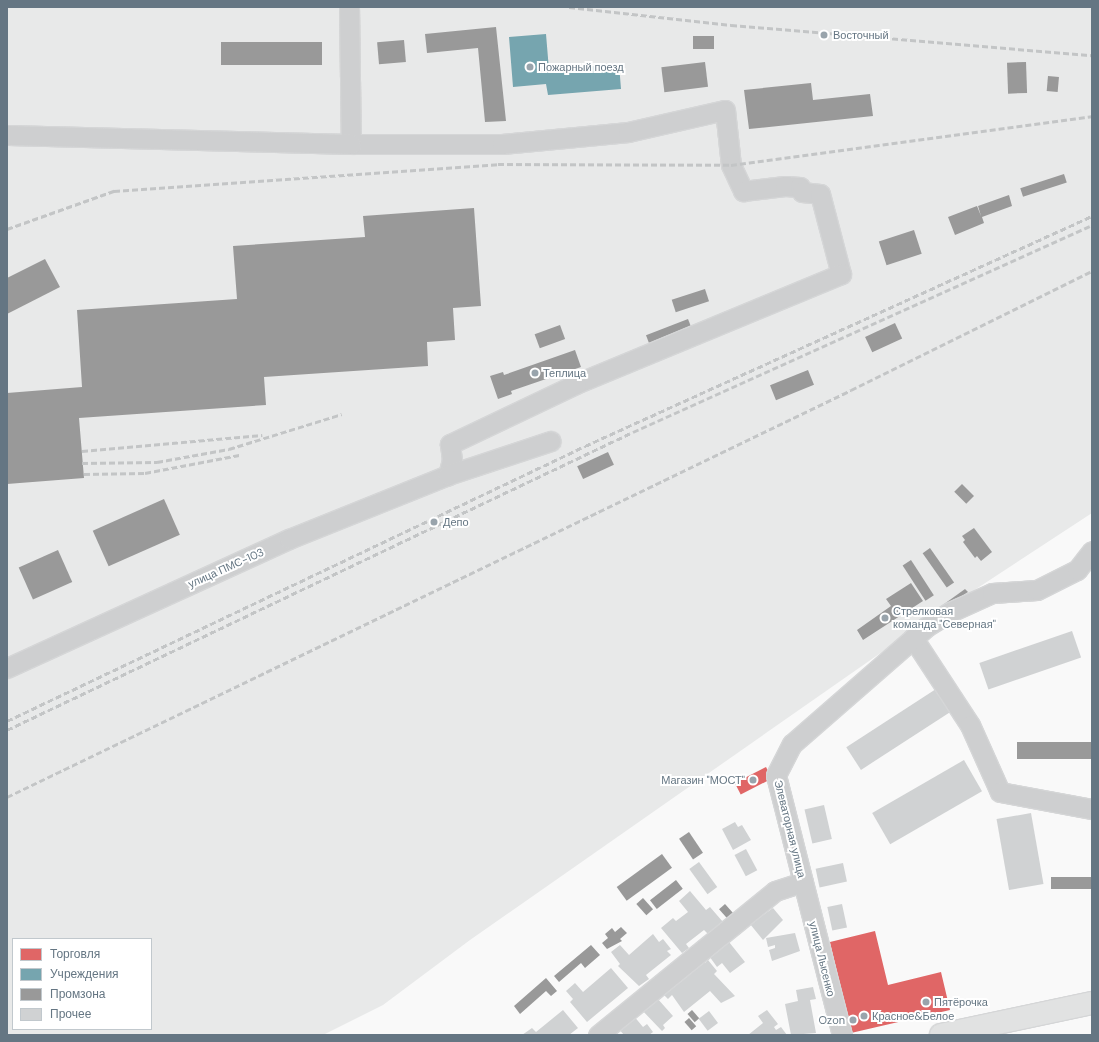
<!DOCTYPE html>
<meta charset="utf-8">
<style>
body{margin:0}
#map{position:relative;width:1099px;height:1042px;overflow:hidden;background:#f9f9f9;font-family:"DM Sans",sans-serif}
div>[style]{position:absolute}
.built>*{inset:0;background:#e8e9e9}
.shops>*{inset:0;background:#e06666;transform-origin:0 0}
.public>*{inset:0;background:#76a5af}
.industry>*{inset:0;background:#999;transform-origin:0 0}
.building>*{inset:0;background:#d0d2d3;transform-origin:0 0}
.roads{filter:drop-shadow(1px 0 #d5d6d7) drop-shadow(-1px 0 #d5d6d7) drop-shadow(0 1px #d5d6d7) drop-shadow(0 -1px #d5d6d7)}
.minor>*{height:19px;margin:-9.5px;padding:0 9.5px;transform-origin:9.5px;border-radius:9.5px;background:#cecfd0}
.major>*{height:22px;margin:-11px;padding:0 11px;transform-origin:11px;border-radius:11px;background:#e1e2e2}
.rail>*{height:3px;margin-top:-1.5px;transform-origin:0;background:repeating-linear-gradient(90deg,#c3c5c6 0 6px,transparent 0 9px)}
.dots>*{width:11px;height:11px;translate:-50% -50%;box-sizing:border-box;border:2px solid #fff;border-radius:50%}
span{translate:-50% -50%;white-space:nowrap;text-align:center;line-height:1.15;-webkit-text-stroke:4px #fff;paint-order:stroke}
.poi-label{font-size:11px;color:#657683}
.left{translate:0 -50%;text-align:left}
.right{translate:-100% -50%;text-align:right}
.street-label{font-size:11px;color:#657683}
.frame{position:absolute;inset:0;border:8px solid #657683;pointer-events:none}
.legend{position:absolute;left:12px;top:938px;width:140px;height:92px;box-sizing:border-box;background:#fff;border:1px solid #c1c8cd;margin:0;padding:5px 7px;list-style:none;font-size:12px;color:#657683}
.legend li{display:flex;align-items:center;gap:8px;height:20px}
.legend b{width:20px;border:1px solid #c1c8cd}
</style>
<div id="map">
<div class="built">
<div style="clip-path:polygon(evenodd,7px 7px,1092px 7px,1092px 513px,912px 631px,470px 940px,383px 1005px,323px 1035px,7px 1035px,7px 7px,13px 939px,151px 939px,151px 1029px,13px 1029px,13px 939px)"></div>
</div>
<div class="shops">
<div style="left:766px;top:767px;width:13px;height:35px;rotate:63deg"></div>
<div style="clip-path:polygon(875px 931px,888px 985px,941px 972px,950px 1010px,851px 1033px,830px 942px)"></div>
</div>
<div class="public">
<div style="clip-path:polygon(546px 34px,549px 70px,619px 64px,621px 89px,548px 95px,546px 84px,513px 87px,509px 37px)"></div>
</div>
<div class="industry">
<div style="clip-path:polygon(496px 27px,506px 121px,485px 122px,478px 48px,427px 53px,425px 34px)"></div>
<div style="left:693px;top:36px;width:21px;height:13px"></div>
<div style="left:404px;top:40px;width:22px;height:27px;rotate:85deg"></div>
<div style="left:322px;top:42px;width:23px;height:101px;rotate:90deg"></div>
<div style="left:705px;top:62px;width:25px;height:44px;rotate:83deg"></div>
<div style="left:1026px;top:62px;width:31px;height:19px;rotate:88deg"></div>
<div style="left:1048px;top:76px;width:11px;height:15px;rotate:5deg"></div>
<div style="clip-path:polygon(811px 83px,813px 100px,870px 94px,873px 116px,749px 129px,744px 90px)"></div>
<div style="left:1064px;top:174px;width:9px;height:46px;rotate:72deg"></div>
<div style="clip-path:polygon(1009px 195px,1012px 206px,982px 217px,984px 223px,955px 235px,948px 217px,977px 206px,981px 216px,978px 206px)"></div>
<div style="clip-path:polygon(474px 208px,481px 306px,453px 308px,455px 340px,427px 342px,428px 366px,264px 377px,266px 405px,79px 418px,84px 478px,7px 484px,7px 393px,82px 387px,77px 310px,237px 299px,233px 246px,365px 237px,363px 216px)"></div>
<div style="left:914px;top:230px;width:25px;height:37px;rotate:72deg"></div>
<div style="clip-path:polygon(45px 259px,60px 287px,7px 314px,7px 278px)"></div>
<div style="left:705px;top:289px;width:13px;height:35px;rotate:72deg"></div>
<div style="left:688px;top:319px;width:14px;height:45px;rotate:69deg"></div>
<div style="left:895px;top:323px;width:17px;height:33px;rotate:65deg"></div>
<div style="left:560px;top:325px;width:15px;height:27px;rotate:70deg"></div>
<div style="clip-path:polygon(575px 350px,581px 367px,511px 391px,512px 394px,498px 399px,490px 376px,503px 372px,504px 375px)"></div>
<div style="left:808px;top:370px;width:16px;height:41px;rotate:68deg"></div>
<div style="left:608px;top:452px;width:14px;height:34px;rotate:65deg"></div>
<div style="left:962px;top:484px;width:17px;height:11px;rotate:45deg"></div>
<div style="left:164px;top:499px;width:39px;height:78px;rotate:66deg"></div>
<div style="clip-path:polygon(974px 528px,992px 552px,981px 561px,977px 556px,975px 558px,963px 542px,965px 540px,962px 536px)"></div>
<div style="left:930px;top:548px;width:42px;height:9px;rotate:55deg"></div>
<div style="left:58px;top:550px;width:35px;height:43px;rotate:66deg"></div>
<div style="left:911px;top:560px;width:42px;height:10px;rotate:57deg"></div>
<div style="clip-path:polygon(911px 583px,923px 601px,863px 640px,857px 630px,891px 606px,886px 599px)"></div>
<div style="clip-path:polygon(965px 589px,968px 592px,942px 609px,940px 607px)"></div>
<div style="left:1092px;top:742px;width:17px;height:75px;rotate:90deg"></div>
<div style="left:689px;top:832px;width:25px;height:12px;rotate:56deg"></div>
<div style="left:662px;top:854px;width:17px;height:56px;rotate:54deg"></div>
<div style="left:1092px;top:877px;width:12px;height:41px;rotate:90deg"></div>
<div style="left:676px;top:880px;width:11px;height:33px;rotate:52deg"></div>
<div style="left:643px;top:898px;width:15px;height:9px;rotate:48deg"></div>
<div style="left:725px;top:904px;width:13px;height:8px;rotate:48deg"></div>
<div style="clip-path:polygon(621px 927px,627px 933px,620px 939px,622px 941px,607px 949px,602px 943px,608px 938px,605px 934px,612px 928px,615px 932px)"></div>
<div style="clip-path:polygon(591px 945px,600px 955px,585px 968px,581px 963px,559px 982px,554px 976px)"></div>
<div style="clip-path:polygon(546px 978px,557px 991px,551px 996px,546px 991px,520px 1014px,514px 1006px)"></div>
<div style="left:692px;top:1010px;width:11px;height:6px;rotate:49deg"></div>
<div style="left:689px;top:1018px;width:11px;height:6px;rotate:49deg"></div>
</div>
<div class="building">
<div style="left:1072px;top:631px;width:28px;height:98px;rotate:71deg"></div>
<div style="left:936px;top:689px;width:27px;height:107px;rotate:57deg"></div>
<div style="left:964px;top:760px;width:36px;height:106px;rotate:60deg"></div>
<div style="left:824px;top:805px;width:35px;height:20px;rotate:77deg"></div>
<div style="left:1031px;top:813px;width:72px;height:35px;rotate:80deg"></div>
<div style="clip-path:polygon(735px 822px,738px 827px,742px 825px,751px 840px,733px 850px,722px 829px)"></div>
<div style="left:746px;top:849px;width:24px;height:13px;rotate:62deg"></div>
<div style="left:699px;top:862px;width:31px;height:12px;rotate:54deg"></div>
<div style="left:843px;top:863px;width:19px;height:28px;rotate:78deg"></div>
<div style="clip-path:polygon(690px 891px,706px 910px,710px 907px,723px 922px,708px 934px,704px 930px,686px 944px,689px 948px,682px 953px,661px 928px,673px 918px,676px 921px,688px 912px,679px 901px)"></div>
<div style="left:842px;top:904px;width:24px;height:15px;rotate:78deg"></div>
<div style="clip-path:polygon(773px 908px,783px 920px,763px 940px,750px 924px)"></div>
<div style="clip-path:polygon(795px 933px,800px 951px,772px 961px,769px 950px,775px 948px,775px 945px,768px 947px,766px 938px)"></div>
<div style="clip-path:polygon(653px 934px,659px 942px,663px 939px,671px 949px,667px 951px,671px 955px,646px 975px,649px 979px,639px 986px,618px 966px,620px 964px,611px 952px,620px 945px,629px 955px)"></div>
<div style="clip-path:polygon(729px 942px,745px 962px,730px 973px,722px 963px,717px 967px,707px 953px,714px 947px,718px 951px)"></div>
<div style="clip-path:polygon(702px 958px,705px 963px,708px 960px,717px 971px,714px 974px,735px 996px,721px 1003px,710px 991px,684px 1012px,672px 995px,668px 999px,662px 993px,671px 985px,673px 988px,694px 970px,691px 967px)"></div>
<div style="clip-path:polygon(611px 968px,628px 988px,587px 1022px,570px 1002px,573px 999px,566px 991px,575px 983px,583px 992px)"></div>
<div style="clip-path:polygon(813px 987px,816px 999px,810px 1000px,816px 1033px,791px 1035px,785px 1004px,798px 1001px,796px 990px)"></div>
<div style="clip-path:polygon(657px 998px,673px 1016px,663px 1025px,665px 1028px,662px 1031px,639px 1007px)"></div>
<div style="clip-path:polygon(563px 1010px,578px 1028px,569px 1035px,522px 1035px,532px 1028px,536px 1032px)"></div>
<div style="clip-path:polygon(767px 1010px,778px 1024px,774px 1027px,776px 1030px,781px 1027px,787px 1035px,748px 1035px,763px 1023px,758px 1016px)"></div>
<div style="left:709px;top:1011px;width:15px;height:13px;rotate:53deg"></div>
<div style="clip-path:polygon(633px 1015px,643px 1027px,647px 1024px,653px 1032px,649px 1035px,624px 1035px,618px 1028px)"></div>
</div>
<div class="roads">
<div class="minor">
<div style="left:349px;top:7px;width:137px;rotate:89.2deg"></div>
<div style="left:351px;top:144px;width:151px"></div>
<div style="left:502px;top:144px;width:127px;rotate:-5.4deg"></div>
<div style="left:628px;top:132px;width:99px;rotate:-12.8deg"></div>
<div style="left:725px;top:110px;width:55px;rotate:83.8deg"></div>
<div style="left:731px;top:165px;width:29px;rotate:65deg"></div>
<div style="left:743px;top:191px;width:42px;rotate:-6.8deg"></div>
<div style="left:785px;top:186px;width:15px;rotate:4deg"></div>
<div style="left:800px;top:187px;width:5px;rotate:68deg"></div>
<div style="left:802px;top:192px;width:18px;rotate:6deg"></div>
<div style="left:820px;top:194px;width:83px;rotate:75.3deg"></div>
<div style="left:841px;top:274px;width:287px;rotate:157.5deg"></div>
<div style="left:576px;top:384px;width:140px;rotate:154.5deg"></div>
<div style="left:450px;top:444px;width:16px;rotate:83deg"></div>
<div style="left:452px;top:460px;width:16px;rotate:105deg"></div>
<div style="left:7px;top:135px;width:344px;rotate:1.5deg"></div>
<div style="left:913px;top:638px;width:104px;rotate:56.8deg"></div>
<div style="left:970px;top:725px;width:73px;rotate:65.9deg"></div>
<div style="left:1000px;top:792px;width:94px;rotate:10.5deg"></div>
<div style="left:7px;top:668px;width:310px;rotate:-24.6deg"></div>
<div style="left:289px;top:539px;width:171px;rotate:-21.9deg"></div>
<div style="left:448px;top:475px;width:108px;rotate:-18.3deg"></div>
<div style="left:803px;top:882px;width:158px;rotate:75.7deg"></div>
<div style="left:598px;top:1035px;width:228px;rotate:-39.1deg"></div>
<div style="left:775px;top:891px;width:29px;rotate:-18deg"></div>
<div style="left:803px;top:882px;width:110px;rotate:-104.2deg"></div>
<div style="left:776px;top:775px;width:35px;rotate:-63deg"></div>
<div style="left:792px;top:744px;width:178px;rotate:-41.1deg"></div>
<div style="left:926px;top:627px;width:28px;rotate:-32deg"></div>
<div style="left:950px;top:612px;width:46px;rotate:-24.3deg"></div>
<div style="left:992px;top:593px;width:45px;rotate:-3.8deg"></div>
<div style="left:1037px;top:590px;width:45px;rotate:-26.6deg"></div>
<div style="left:1077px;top:570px;width:24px;rotate:-52deg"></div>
</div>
<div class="major">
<div style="left:941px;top:1035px;width:154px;rotate:-12deg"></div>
</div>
</div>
<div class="rail">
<div style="left:569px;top:7px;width:163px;rotate:6.3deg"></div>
<div style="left:731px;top:25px;width:362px;rotate:4.8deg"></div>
<div style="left:7px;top:229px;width:114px;rotate:-19.6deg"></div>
<div style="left:114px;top:191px;width:385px;rotate:-4deg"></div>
<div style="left:498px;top:164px;width:233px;rotate:0.2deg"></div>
<div style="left:731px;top:165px;width:364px;rotate:-7.7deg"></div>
<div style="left:82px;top:451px;width:181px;rotate:-5.1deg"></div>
<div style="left:82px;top:463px;width:75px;rotate:-0.8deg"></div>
<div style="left:157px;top:462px;width:73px;rotate:-10.2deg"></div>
<div style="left:229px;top:449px;width:118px;rotate:-17.2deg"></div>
<div style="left:84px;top:474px;width:61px;rotate:-0.9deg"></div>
<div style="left:145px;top:473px;width:96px;rotate:-10.8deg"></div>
<div style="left:7px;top:721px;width:640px;rotate:-25.44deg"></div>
<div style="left:585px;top:446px;width:557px;rotate:-24.4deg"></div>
<div style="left:7px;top:730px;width:693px;rotate:-25.46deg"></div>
<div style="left:633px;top:432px;width:504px;rotate:-24.27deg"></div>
<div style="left:7px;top:797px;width:937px;rotate:-25.74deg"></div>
<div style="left:851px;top:390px;width:269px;rotate:-26.3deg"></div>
</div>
<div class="dots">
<div style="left:824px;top:35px;background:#99a4ac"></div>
<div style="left:530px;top:67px;background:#99a4ac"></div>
<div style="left:535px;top:373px;background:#99a4ac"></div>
<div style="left:434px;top:522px;background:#99a4ac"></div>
<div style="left:885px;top:618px;background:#99a4ac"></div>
<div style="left:753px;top:780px;background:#99a4ac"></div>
<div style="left:926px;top:1002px;background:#99a4ac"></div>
<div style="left:864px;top:1016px;background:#99a4ac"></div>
<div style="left:853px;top:1020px;background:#99a4ac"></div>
</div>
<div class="poi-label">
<span class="left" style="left:833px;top:35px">Восточный</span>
<span class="left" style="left:538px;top:67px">Пожарный поезд</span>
<span class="left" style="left:543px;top:373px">Теплица</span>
<span class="left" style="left:443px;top:522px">Депо</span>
<span class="left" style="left:893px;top:618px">Стрелковая<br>команда "Северная"</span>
<span class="right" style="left:745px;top:780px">Магазин "МОСТ"</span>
<span class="left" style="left:934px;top:1002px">Пятёрочка</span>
<span class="left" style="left:872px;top:1016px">Красное&amp;Белое</span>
<span class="right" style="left:845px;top:1020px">Ozon</span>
</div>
<div class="street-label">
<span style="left:226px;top:568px;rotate:-24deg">улица ПМС-103</span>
<span style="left:790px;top:829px;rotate:76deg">Элеваторная улица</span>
<span style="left:822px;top:959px;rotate:76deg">улица Лысенко</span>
</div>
<div class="frame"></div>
<ul class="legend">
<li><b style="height:11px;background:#e06666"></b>Торговля</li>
<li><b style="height:11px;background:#76a5af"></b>Учреждения</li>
<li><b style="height:11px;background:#999"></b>Промзона</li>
<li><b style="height:11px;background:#d0d2d3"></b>Прочее</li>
</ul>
</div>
